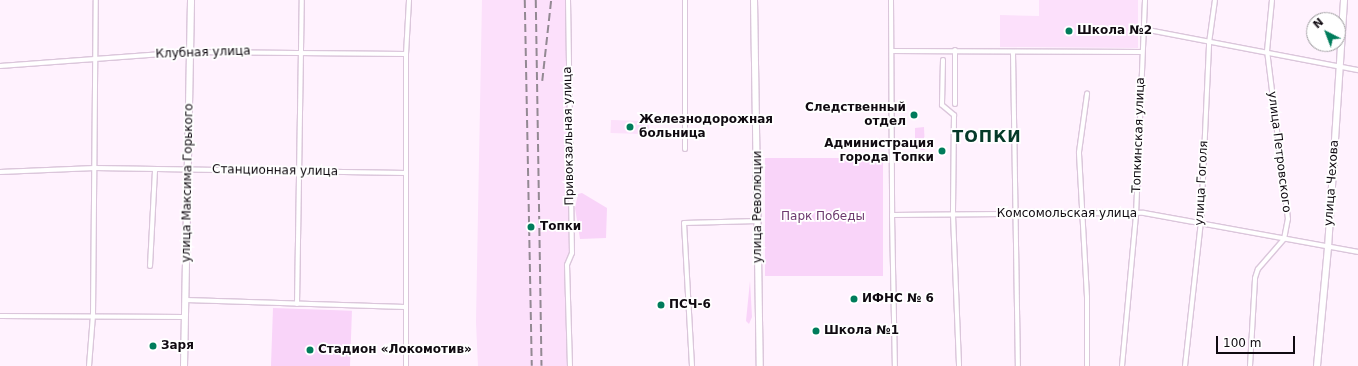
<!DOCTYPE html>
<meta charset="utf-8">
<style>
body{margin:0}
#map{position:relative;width:1358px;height:366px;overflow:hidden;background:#fff2fe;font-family:"DejaVu Sans",sans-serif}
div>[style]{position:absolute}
.built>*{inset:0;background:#fce0fb;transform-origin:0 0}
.green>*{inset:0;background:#f9d4f9;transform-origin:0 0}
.roads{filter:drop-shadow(1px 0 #dbc6db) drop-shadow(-1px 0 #dbc6db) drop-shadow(0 1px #dbc6db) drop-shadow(0 -1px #dbc6db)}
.street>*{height:4px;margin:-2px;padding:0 2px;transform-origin:2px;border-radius:2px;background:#fff}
.secondary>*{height:6px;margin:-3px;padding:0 3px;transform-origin:3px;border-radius:3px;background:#fff}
.rail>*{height:1.5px;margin-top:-0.75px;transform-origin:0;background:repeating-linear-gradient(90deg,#938993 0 8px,transparent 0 12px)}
.dots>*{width:11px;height:11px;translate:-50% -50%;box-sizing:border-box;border:2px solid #fff;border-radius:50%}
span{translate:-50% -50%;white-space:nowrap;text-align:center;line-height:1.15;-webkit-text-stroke:3.5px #fff;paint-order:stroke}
.poi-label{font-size:12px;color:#100a11;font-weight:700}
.left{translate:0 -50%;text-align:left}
.right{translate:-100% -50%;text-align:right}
.street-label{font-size:12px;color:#100a11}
.park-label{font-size:12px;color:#6d396e}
.district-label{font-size:16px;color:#053929;font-weight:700;letter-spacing:1px}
.north{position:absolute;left:1306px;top:12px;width:40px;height:40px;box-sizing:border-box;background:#fff;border:1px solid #9f9da0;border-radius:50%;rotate:318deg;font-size:11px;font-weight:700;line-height:16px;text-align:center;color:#100a11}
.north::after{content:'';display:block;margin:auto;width:14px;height:18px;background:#007c5b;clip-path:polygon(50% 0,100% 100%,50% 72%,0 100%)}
.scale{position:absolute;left:1216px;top:336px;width:79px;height:18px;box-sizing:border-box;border:2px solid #100a11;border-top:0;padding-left:5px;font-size:12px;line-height:14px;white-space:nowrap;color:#100a11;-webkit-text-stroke:3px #fff;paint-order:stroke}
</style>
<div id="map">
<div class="built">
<div style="clip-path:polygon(482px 0,568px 0,571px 366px,478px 366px,476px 322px)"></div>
<div style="clip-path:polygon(1039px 0,1138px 0,1138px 48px,1000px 47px,1000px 15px,1039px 16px)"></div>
<div style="left:611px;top:120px;width:38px;height:13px;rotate:2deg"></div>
</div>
<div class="green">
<div style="clip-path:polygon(924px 127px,925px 150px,921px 150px,915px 144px,915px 128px)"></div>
<div style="left:765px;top:158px;width:118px;height:118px"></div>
<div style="clip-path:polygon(582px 193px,607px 208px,606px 238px,580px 239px,575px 208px,578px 194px)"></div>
<div style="clip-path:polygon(750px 281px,752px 317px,749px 324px,746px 321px)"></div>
<div style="left:273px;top:308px;width:79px;height:58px;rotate:2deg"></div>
</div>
<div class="roads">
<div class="street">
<div style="left:568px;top:0;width:253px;rotate:89.1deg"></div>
<div style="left:572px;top:253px;width:13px;rotate:113deg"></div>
<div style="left:567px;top:265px;width:101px;rotate:88.3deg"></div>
<div style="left:891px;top:0;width:215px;rotate:89.7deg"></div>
<div style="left:892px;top:215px;width:151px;rotate:88.9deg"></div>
<div style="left:1143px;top:29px;width:219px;rotate:10.8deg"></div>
<div style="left:893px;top:51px;width:249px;rotate:0.2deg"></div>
<div style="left:1013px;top:53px;width:313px;rotate:89.1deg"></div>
<div style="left:943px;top:60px;width:45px;rotate:91.3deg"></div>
<div style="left:942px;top:105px;width:16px;rotate:40deg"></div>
<div style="left:954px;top:115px;width:100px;rotate:90.6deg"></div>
<div style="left:953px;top:215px;width:151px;rotate:87.7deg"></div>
<div style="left:0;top:66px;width:190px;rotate:-4.2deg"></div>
<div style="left:189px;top:52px;width:217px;rotate:0.5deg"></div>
<div style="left:955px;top:104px;width:54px;rotate:-90deg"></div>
<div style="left:685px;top:149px;width:149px;rotate:-90deg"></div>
<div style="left:0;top:172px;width:95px;rotate:-2.4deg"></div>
<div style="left:95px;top:168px;width:311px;rotate:0.9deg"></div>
<div style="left:892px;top:215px;width:252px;rotate:-0.5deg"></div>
<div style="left:1144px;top:213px;width:218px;rotate:10.3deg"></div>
<div style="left:150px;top:266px;width:96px;rotate:-87deg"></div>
<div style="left:186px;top:300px;width:219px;rotate:1.8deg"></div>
<div style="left:297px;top:304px;width:304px;rotate:-89.1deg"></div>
<div style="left:0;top:316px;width:185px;rotate:0.3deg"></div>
<div style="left:89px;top:366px;width:51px;rotate:-85.5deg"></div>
<div style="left:93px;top:315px;width:315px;rotate:-89.5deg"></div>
<div style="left:406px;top:366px;width:312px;rotate:-90deg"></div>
<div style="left:406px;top:54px;width:54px;rotate:-86.8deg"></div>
<div style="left:692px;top:366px;width:143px;rotate:-93.2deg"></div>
<div style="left:684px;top:223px;width:74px;rotate:-1.5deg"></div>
<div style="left:1087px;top:366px;width:69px;rotate:-90deg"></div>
<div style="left:1087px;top:297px;width:145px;rotate:-93.2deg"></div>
<div style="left:1079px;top:152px;width:59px;rotate:-82.1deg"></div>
<div style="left:1122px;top:366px;width:152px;rotate:-84.7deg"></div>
<div style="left:1136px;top:215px;width:215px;rotate:-87.6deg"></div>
<div style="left:1185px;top:366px;width:145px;rotate:-83.7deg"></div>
<div style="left:1201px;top:222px;width:179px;rotate:-87.4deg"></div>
<div style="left:1209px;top:43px;width:43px;rotate:-82.1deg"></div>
<div style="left:1250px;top:366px;width:88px;rotate:-86.7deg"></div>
<div style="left:1255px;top:278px;width:9px;rotate:-72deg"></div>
<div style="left:1258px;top:269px;width:40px;rotate:-49deg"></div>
<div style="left:1284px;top:239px;width:20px;rotate:-79deg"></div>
<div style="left:1288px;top:219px;width:169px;rotate:-97.1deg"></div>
<div style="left:1267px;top:51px;width:51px;rotate:-84.4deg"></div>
</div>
<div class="secondary">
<div style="left:754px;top:0;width:366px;rotate:89.1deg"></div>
<div style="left:184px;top:366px;width:366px;rotate:-88.9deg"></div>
<div style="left:1317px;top:366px;width:119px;rotate:-84.7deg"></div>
<div style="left:1328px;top:248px;width:249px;rotate:-86.3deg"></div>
</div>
</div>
<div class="rail">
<div style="left:525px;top:0;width:366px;rotate:88.9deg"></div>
<div style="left:536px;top:0;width:366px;rotate:89.1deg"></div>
<div style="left:542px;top:81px;width:81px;rotate:-83.7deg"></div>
</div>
<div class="dots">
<div style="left:1069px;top:31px;background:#007c5b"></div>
<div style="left:914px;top:115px;background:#007c5b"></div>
<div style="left:630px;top:127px;background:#007c5b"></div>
<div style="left:942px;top:151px;background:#007c5b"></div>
<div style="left:531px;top:227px;background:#007c5b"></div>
<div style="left:854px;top:299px;background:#007c5b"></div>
<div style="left:661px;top:305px;background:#007c5b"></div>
<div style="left:816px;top:331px;background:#007c5b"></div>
<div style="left:153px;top:346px;background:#007c5b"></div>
<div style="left:310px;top:350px;background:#007c5b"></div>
</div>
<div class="poi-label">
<span class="left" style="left:1077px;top:31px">Школа №2</span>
<span class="right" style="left:906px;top:115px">Следственный<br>отдел</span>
<span class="left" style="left:639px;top:127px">Железнодорожная<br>больница</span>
<span class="right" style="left:934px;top:151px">Администрация<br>города Топки</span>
<span class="left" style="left:540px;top:227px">Топки</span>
<span class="left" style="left:862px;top:299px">ИФНС № 6</span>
<span class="left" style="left:669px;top:305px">ПСЧ-6</span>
<span class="left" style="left:824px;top:331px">Школа №1</span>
<span class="left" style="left:161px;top:346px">Заря</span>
<span class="left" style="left:318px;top:350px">Стадион «Локомотив»</span>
</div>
<div class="street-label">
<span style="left:203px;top:53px;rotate:-2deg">Клубная улица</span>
<span style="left:1139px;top:135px;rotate:-88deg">Топкинская улица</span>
<span style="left:569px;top:136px;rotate:-91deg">Привокзальная улица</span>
<span style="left:1279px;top:152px;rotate:83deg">улица Петровского</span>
<span style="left:275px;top:171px;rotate:1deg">Станционная улица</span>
<span style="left:188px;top:183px;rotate:-89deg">улица Максима Горького</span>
<span style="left:1202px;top:183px;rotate:-87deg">улица Гоголя</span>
<span style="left:1332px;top:183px;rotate:-86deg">улица Чехова</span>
<span style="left:758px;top:207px;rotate:-90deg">улица Революции</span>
<span style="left:1067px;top:214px">Комсомольская улица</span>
</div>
<div class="park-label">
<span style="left:823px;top:217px">Парк Победы</span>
</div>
<div class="district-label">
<span style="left:987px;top:137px">ТОПКИ</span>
</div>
<div class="north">N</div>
<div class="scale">100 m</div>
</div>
